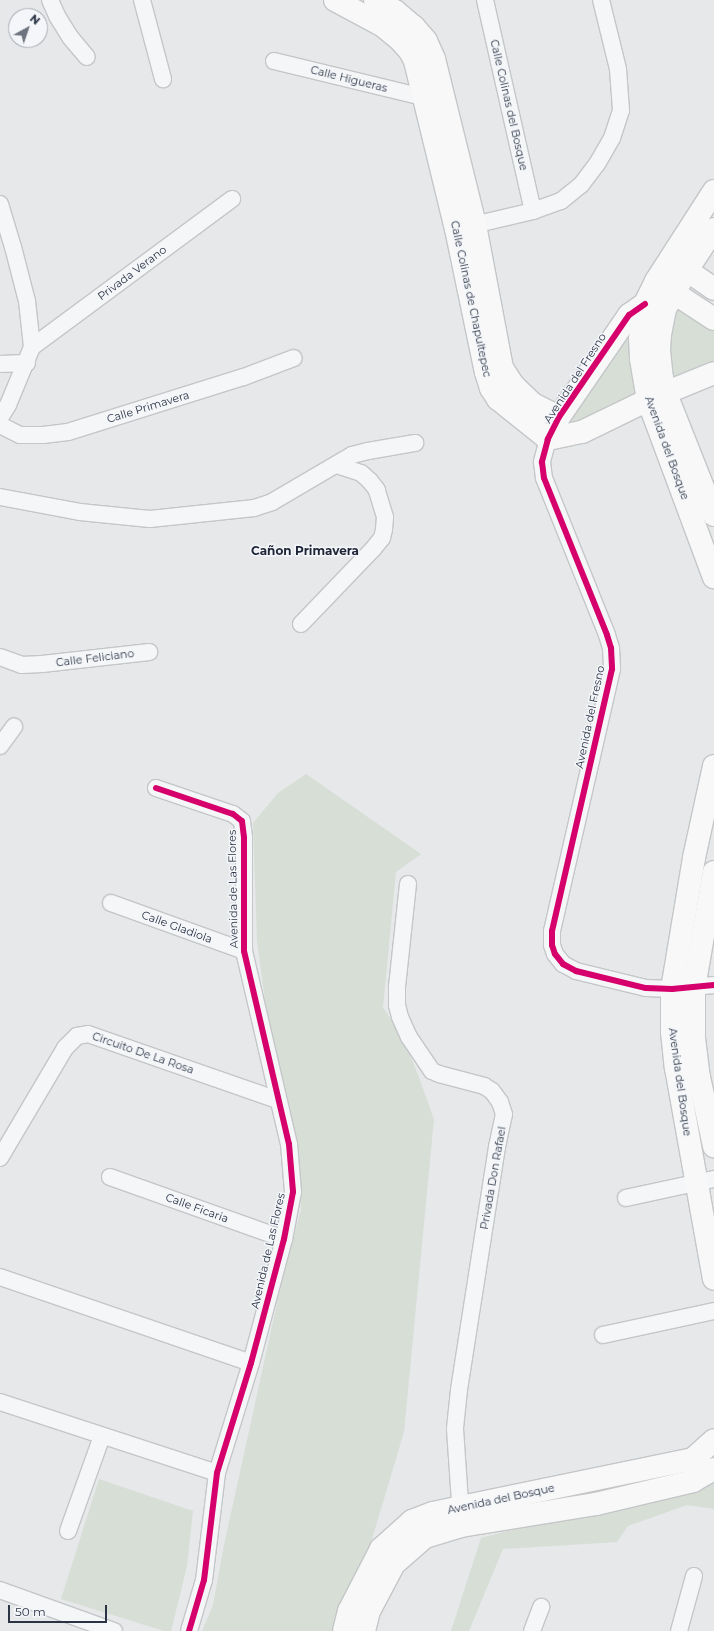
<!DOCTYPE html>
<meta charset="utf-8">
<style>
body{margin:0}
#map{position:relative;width:714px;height:1631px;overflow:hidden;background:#e6e8ea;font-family:Montserrat,sans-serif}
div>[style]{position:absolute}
.green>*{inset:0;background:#d6ded6}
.roads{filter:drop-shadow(1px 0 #c4c6c8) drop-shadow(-1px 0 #c4c6c8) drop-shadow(0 1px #c4c6c8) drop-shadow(0 -1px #c4c6c8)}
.street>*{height:16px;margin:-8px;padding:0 8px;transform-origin:8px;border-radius:8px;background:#f5f6f7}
.secondary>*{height:22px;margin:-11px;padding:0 11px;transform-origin:11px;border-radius:11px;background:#f8f8f8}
.cycleway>*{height:6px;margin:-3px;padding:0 3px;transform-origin:3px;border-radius:3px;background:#d6006c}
span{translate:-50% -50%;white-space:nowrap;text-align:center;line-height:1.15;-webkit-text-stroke:3px #f4f6f9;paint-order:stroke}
.street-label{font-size:11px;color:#2b3445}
.neighbourhood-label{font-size:12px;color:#1d2536;font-weight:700}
.north{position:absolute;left:8px;top:8px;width:40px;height:40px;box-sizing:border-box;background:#f4f6f9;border:1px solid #a4a8b1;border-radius:50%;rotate:40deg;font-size:11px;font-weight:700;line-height:16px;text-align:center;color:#2b3445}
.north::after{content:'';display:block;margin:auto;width:14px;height:18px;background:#6c737f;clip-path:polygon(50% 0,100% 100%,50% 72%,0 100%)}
.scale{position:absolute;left:8px;top:1605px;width:99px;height:18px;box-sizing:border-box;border:2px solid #2b3445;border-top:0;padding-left:5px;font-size:12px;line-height:14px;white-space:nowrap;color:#2b3445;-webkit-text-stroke:3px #f4f6f9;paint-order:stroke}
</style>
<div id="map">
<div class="green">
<div style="clip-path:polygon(680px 307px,714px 328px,714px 365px,577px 423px,564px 425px,632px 321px)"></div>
<div style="clip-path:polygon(306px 774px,421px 854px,396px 872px,383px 1007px,404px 1040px,418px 1075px,434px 1119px,404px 1432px,372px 1539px,335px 1631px,202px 1631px,213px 1605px,224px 1545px,287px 1258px,301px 1210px,299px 1162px,266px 1008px,257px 941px,253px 823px,278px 793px)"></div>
<div style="clip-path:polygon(99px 1479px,193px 1511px,187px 1566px,171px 1631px,164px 1631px,61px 1599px)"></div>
<div style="clip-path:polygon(714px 1479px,714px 1509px,687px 1505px,628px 1526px,617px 1542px,503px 1549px,469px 1631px,451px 1631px,481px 1538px,507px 1531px,572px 1518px)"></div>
</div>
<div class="roads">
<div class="street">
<div style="left:50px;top:0;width:17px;rotate:66deg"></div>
<div style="left:57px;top:16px;width:25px;rotate:58deg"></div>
<div style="left:70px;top:37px;width:26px;rotate:50deg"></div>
<div style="left:142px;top:0;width:82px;rotate:75.1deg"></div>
<div style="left:485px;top:0;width:216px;rotate:77.2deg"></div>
<div style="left:274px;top:61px;width:153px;rotate:13.6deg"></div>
<div style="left:0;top:204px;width:45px;rotate:73.2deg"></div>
<div style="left:13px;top:247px;width:56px;rotate:75.5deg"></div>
<div style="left:27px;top:301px;width:46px;rotate:83.8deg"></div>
<div style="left:32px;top:347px;width:63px;rotate:112.5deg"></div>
<div style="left:8px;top:405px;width:15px;rotate:122deg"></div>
<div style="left:465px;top:227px;width:70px;rotate:-13.2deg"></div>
<div style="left:533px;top:211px;width:30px;rotate:-20deg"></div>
<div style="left:561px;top:201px;width:26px;rotate:-39deg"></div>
<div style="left:581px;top:185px;width:26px;rotate:-53deg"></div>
<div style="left:597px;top:164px;width:30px;rotate:-60deg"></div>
<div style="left:612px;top:138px;width:29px;rotate:-72deg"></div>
<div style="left:621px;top:110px;width:41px;rotate:-94.2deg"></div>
<div style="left:618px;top:69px;width:71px;rotate:-103.8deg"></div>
<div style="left:32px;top:347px;width:249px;rotate:-36.5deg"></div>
<div style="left:0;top:364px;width:27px;rotate:-2deg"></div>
<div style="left:0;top:425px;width:22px;rotate:27deg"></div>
<div style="left:20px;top:435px;width:23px"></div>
<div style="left:43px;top:435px;width:25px;rotate:-7deg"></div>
<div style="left:68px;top:432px;width:184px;rotate:-17.4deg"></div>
<div style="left:244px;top:377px;width:53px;rotate:-20.8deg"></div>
<div style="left:553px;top:429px;width:11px;rotate:117deg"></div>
<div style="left:548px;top:439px;width:24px;rotate:105deg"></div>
<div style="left:542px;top:462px;width:16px;rotate:83deg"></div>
<div style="left:544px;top:478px;width:169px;rotate:68.1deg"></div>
<div style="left:607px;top:635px;width:14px;rotate:73deg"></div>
<div style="left:611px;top:648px;width:21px;rotate:87deg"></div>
<div style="left:612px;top:669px;width:269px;rotate:102.9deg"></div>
<div style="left:552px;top:931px;width:14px;rotate:90deg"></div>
<div style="left:552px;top:945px;width:9px;rotate:72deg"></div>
<div style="left:555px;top:954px;width:13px;rotate:51deg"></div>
<div style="left:563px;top:964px;width:15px;rotate:28deg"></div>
<div style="left:576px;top:971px;width:72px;rotate:13.7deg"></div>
<div style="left:646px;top:988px;width:26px;rotate:2deg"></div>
<div style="left:672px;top:989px;width:42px;rotate:-5.4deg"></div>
<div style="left:0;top:497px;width:81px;rotate:10.6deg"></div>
<div style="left:80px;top:512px;width:70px;rotate:5.7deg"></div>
<div style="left:150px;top:519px;width:105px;rotate:-6deg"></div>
<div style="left:254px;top:508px;width:19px;rotate:-18deg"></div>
<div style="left:272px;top:502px;width:93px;rotate:-30.4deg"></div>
<div style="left:352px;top:455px;width:16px;rotate:-14deg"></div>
<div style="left:368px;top:451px;width:48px;rotate:-9.7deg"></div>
<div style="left:301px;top:624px;width:104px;rotate:-46.2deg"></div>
<div style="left:373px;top:549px;width:14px;rotate:-51deg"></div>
<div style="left:382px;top:538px;width:9px;rotate:-77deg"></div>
<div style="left:384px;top:529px;width:12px;rotate:-85deg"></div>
<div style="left:385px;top:517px;width:28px;rotate:-107deg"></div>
<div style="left:377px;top:490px;width:11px;rotate:-128deg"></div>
<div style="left:370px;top:481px;width:12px;rotate:-138deg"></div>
<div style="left:361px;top:473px;width:26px;rotate:-162deg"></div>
<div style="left:0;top:657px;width:23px;rotate:20deg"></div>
<div style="left:22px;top:665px;width:20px;rotate:-3deg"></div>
<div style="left:42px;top:664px;width:108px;rotate:-6.4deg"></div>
<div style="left:0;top:746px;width:24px;rotate:-54deg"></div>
<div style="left:156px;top:788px;width:81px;rotate:18.7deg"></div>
<div style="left:233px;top:814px;width:11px;rotate:38deg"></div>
<div style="left:242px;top:821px;width:17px;rotate:83deg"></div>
<div style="left:244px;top:838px;width:113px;rotate:90deg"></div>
<div style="left:244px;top:951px;width:198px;rotate:76.9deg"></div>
<div style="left:289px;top:1144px;width:48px;rotate:85.2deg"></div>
<div style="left:293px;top:1192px;width:48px;rotate:100.8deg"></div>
<div style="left:284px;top:1239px;width:128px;rotate:104.9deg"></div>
<div style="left:251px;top:1363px;width:115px;rotate:107.2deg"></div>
<div style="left:217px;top:1473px;width:108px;rotate:96.9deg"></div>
<div style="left:204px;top:1580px;width:53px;rotate:106.4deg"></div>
<div style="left:408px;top:884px;width:104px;rotate:96.1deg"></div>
<div style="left:397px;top:987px;width:18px;rotate:90deg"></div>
<div style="left:397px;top:1005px;width:12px;rotate:76deg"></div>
<div style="left:400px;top:1017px;width:22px;rotate:66deg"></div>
<div style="left:409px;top:1037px;width:41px;rotate:55.9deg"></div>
<div style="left:432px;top:1071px;width:8px;rotate:23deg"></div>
<div style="left:439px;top:1074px;width:47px;rotate:14.9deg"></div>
<div style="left:484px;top:1086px;width:9px;rotate:32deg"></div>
<div style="left:492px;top:1091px;width:14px;rotate:54deg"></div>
<div style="left:500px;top:1102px;width:13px;rotate:72deg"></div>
<div style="left:504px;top:1114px;width:34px;rotate:102deg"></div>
<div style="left:497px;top:1147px;width:246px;rotate:98.9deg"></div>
<div style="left:459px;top:1390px;width:39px;rotate:96deg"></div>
<div style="left:455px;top:1429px;width:88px;rotate:86.1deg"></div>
<div style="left:111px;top:903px;width:141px;rotate:19.8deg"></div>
<div style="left:0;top:1158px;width:128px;rotate:-59.4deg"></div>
<div style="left:65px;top:1048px;width:17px;rotate:-45deg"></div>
<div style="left:77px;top:1036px;width:11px;rotate:-10deg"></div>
<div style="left:88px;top:1034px;width:201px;rotate:19.2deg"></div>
<div style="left:110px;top:1177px;width:185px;rotate:19.6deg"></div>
<div style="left:626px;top:1198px;width:90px;rotate:-12.2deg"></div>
<div style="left:0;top:1277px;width:265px;rotate:18.9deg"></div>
<div style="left:603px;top:1335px;width:114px;rotate:-12.2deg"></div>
<div style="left:0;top:1402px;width:228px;rotate:18.1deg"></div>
<div style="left:68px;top:1531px;width:101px;rotate:-70.3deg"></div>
<div style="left:0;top:1590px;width:121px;rotate:19.8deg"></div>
<div style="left:532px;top:1631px;width:26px;rotate:-69deg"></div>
<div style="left:679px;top:1631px;width:57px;rotate:-74.7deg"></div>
</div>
<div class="secondary">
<div style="left:335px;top:0;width:55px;rotate:28.4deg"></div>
<div style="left:383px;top:26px;width:22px;rotate:39deg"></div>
<div style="left:400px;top:40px;width:15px;rotate:48deg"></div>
<div style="left:410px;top:51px;width:11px;rotate:63deg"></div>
<div style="left:415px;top:61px;width:173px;rotate:76.3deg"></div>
<div style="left:456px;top:229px;width:146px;rotate:78.2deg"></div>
<div style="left:486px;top:372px;width:17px;rotate:73deg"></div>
<div style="left:491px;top:388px;width:13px;rotate:58deg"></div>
<div style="left:498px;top:399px;width:64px;rotate:38.7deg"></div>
<div style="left:548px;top:439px;width:35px;rotate:-12deg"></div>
<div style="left:582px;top:432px;width:73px;rotate:-25.9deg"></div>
<div style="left:648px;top:400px;width:71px;rotate:-22.2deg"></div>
<div style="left:375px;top:0;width:23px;rotate:29deg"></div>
<div style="left:395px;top:11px;width:25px;rotate:40deg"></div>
<div style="left:414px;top:27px;width:18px;rotate:49deg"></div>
<div style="left:426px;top:41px;width:20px;rotate:66deg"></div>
<div style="left:434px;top:59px;width:171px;rotate:76.1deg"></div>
<div style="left:475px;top:225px;width:146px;rotate:79.3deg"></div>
<div style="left:502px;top:368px;width:20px;rotate:57deg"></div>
<div style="left:513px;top:385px;width:28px;rotate:44deg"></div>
<div style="left:533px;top:404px;width:29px;rotate:27deg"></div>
<div style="left:559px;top:417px;width:124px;rotate:-55.5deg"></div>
<div style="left:629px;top:315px;width:19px;rotate:-35deg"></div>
<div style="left:714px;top:191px;width:107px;rotate:122.8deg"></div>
<div style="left:656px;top:281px;width:25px;rotate:116deg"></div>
<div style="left:645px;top:304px;width:34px;rotate:98deg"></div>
<div style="left:640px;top:338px;width:21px;rotate:87deg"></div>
<div style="left:641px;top:359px;width:42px;rotate:80.3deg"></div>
<div style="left:648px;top:400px;width:189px;rotate:69.6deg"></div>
<div style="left:714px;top:229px;width:49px;rotate:123.4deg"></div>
<div style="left:687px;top:270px;width:45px;rotate:119.4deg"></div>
<div style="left:665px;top:309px;width:26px;rotate:101deg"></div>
<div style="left:660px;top:335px;width:16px;rotate:94deg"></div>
<div style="left:659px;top:351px;width:27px;rotate:84deg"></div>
<div style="left:662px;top:378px;width:16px;rotate:76deg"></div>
<div style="left:666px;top:394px;width:130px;rotate:68.4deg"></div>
<div style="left:675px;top:262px;width:47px;rotate:34.7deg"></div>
<div style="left:662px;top:285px;width:62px;rotate:33.2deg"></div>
<div style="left:714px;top:766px;width:94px;rotate:102.3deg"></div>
<div style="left:694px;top:858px;width:133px;rotate:99.5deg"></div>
<div style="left:672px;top:989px;width:43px;rotate:90deg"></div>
<div style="left:672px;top:1032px;width:36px;rotate:84deg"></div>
<div style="left:676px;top:1068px;width:214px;rotate:79.8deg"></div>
<div style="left:714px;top:872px;width:118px;rotate:99.8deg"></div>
<div style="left:694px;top:988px;width:50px;rotate:90deg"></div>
<div style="left:694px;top:1038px;width:39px;rotate:83deg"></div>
<div style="left:699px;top:1077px;width:71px;rotate:77.7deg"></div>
<div style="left:344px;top:1631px;width:21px;rotate:-76deg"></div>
<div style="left:349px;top:1611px;width:70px;rotate:-62.7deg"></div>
<div style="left:381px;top:1549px;width:42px;rotate:-42.1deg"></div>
<div style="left:412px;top:1521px;width:22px;rotate:-21deg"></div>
<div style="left:433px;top:1513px;width:29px;rotate:-12deg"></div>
<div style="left:461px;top:1507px;width:237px;rotate:-11.7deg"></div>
<div style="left:693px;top:1459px;width:28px;rotate:-42deg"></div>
<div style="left:364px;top:1631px;width:21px;rotate:-76deg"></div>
<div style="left:369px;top:1611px;width:53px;rotate:-62deg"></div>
<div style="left:394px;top:1564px;width:41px;rotate:-41.1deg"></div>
<div style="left:425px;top:1537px;width:38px;rotate:-17deg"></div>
<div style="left:461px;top:1526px;width:137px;rotate:-9.3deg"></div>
<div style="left:596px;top:1504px;width:100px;rotate:-13.3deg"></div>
<div style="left:693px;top:1481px;width:24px;rotate:-30deg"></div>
</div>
</div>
<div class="cycleway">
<div style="left:645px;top:304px;width:19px;rotate:145deg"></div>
<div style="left:629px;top:315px;width:124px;rotate:124.5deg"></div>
<div style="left:559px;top:417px;width:25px;rotate:117deg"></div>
<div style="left:548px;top:439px;width:24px;rotate:105deg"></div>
<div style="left:542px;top:462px;width:16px;rotate:83deg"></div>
<div style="left:544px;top:478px;width:169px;rotate:68.1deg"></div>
<div style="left:607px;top:635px;width:14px;rotate:73deg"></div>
<div style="left:611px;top:648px;width:21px;rotate:87deg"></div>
<div style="left:612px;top:669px;width:269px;rotate:102.9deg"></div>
<div style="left:552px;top:931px;width:14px;rotate:90deg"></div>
<div style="left:552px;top:945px;width:9px;rotate:72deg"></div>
<div style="left:555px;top:954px;width:13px;rotate:51deg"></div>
<div style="left:563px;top:964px;width:15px;rotate:28deg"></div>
<div style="left:576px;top:971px;width:72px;rotate:13.7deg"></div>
<div style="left:646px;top:988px;width:26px;rotate:2deg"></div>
<div style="left:672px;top:989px;width:42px;rotate:-5.4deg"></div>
<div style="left:156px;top:788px;width:81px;rotate:18.7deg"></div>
<div style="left:233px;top:814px;width:11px;rotate:38deg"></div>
<div style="left:242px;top:821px;width:17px;rotate:83deg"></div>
<div style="left:244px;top:838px;width:113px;rotate:90deg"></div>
<div style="left:244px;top:951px;width:198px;rotate:76.9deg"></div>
<div style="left:289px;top:1144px;width:48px;rotate:85.2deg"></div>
<div style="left:293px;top:1192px;width:48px;rotate:100.8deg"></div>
<div style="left:284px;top:1239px;width:128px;rotate:104.9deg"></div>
<div style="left:251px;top:1363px;width:115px;rotate:107.2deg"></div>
<div style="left:217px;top:1473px;width:108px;rotate:96.9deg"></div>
<div style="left:204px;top:1580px;width:53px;rotate:106.4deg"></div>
</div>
<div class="street-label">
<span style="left:349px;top:79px;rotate:14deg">Calle Higueras</span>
<span style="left:509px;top:105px;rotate:77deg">Calle Colinas del Bosque</span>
<span style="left:132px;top:273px;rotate:-37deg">Privada Verano</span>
<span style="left:471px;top:299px;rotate:78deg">Calle Colinas de Chapultepec</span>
<span style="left:575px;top:378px;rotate:-57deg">Avenida del Fresno</span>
<span style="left:148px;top:407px;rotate:-17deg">Calle Primavera</span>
<span style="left:667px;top:448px;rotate:70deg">Avenida del Bosque</span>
<span style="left:95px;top:658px;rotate:-7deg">Calle Feliciano</span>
<span style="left:590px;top:717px;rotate:-78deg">Avenida del Fresno</span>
<span style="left:233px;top:889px;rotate:-91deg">Avenida de Las Flores</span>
<span style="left:177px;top:927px;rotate:20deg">Calle Gladiola</span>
<span style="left:143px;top:1053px;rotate:19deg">Circuito De La Rosa</span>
<span style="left:680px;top:1082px;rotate:82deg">Avenida del Bosque</span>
<span style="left:493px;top:1178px;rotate:-80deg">Privada Don Rafael</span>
<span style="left:197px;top:1208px;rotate:20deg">Calle Ficaria</span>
<span style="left:268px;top:1251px;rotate:-77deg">Avenida de Las Flores</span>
<span style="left:501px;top:1499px;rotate:-12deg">Avenida del Bosque</span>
</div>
<div class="neighbourhood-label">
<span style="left:305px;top:551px">Cañon Primavera</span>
</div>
<div class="north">N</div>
<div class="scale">50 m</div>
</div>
